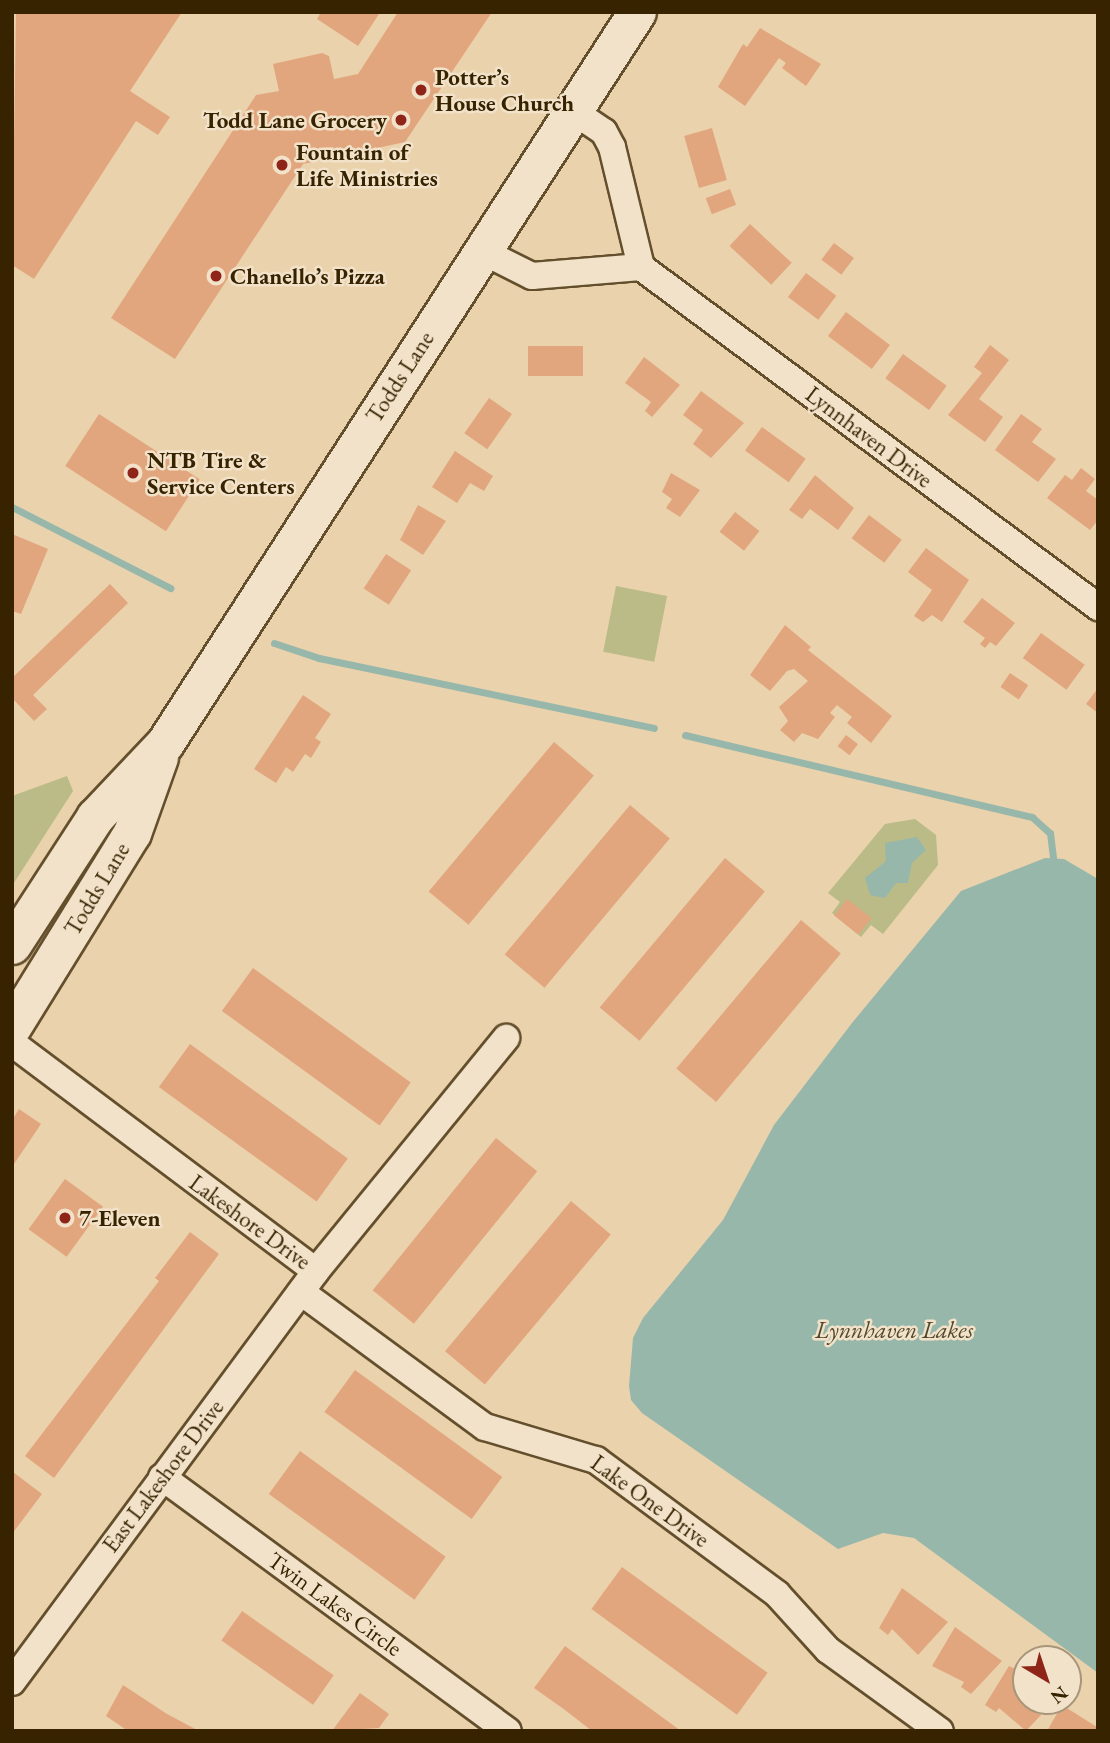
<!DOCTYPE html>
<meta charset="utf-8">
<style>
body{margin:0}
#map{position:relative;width:1110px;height:1743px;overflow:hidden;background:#ead2ac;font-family:"EB Garamond",serif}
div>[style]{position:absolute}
.green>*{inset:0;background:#babb87;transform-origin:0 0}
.water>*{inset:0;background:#98b7ab}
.stream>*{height:7px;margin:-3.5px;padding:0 3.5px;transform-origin:3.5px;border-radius:3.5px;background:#98b7ab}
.building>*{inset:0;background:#e2a67e;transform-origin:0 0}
.roads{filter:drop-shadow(2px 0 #644f2c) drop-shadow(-2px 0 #644f2c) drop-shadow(0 2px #644f2c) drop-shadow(0 -2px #644f2c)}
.street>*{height:26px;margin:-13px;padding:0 13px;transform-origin:13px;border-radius:13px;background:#f1e2c9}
.secondary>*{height:37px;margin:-18.5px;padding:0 18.5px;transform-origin:18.5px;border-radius:18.5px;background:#f1e2c9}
.dots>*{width:19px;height:19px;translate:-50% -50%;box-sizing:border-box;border:4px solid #f1e2c9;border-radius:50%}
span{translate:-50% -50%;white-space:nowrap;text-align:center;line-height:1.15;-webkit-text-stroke:5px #f1e2c9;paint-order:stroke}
.poi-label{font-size:23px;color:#382301;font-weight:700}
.left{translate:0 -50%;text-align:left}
.right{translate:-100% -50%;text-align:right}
.street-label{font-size:23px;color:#382301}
.water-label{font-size:24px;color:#50482c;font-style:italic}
.frame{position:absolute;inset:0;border:14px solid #382301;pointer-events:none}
.north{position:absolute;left:1012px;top:1645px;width:70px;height:70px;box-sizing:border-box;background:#f1e2c9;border:2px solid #a79679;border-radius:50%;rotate:141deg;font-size:19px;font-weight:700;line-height:28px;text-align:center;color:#382301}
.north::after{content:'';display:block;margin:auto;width:24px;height:32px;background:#8f2418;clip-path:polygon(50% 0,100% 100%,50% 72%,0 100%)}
</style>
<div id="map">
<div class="green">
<div style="left:616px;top:586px;width:52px;height:67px;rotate:11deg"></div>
<div style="clip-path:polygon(67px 776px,73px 791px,12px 886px,12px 796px)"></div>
<div style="clip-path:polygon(915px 819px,936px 835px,938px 865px,883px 934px,871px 925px,861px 937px,832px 913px,840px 902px,828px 893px,885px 824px)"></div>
</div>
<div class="water">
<div style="clip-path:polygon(917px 837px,926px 850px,912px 863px,908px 883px,896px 883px,885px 898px,870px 895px,865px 878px,886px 861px,885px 843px)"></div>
<div style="clip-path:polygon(1045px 858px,1064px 859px,1098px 879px,1098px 1673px,914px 1538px,883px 1533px,838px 1549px,642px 1413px,631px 1400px,629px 1386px,633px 1338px,643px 1318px,723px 1220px,774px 1125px,852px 1023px,961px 891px)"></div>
</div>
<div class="stream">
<div style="left:12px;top:507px;width:178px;rotate:27.1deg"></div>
<div style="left:274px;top:643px;width:47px;rotate:18.4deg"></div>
<div style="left:319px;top:658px;width:342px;rotate:11.8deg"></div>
<div style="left:685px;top:735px;width:357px;rotate:13.3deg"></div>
<div style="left:1032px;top:817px;width:24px;rotate:42deg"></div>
<div style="left:1050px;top:833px;width:25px;rotate:83deg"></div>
</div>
<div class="building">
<div style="clip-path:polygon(16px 12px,182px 12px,130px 91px,170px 117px,158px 135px,136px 121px,34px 279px,12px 265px)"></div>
<div style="clip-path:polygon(321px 12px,376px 12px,379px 14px,358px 46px,317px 19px)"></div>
<div style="clip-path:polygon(398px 12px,492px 12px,405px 142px,303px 164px,175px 359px,111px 318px,256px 95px,279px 91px,273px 64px,322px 53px,329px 56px,334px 79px,358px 74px)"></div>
<div style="clip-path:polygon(760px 28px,821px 64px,806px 86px,782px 68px,786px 63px,779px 58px,745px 106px,718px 87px,743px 44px,747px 47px)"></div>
<div style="left:712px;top:128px;width:54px;height:29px;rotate:74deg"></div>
<div style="left:730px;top:189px;width:17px;height:26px;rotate:69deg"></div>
<div style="left:750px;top:224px;width:57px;height:30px;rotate:43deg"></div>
<div style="left:834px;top:243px;width:25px;height:21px;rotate:37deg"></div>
<div style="left:806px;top:273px;width:38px;height:30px;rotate:37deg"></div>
<div style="left:846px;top:312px;width:55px;height:30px;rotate:37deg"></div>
<div style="clip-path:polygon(990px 345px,1009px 360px,979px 399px,1003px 417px,985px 442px,948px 415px,982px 373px,974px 367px)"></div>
<div style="left:583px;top:346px;width:30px;height:55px;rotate:90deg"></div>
<div style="left:903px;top:354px;width:54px;height:30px;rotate:36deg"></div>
<div style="clip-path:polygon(644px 357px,680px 385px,652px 417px,645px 411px,651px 402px,625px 383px)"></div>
<div style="clip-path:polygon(701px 391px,744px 423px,711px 458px,693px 444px,703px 430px,683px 415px)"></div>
<div style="left:489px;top:398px;width:28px;height:43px;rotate:35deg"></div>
<div style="left:99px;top:414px;width:120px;height:62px;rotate:33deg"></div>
<div style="clip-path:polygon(1021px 414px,1042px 429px,1032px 442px,1056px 459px,1038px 482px,995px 450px)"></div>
<div style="left:762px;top:427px;width:54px;height:29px;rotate:36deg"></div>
<div style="clip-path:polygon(455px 451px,493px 476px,484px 491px,470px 483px,457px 503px,432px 487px)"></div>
<div style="clip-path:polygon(1081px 468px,1095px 479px,1086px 491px,1098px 500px,1098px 520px,1090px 530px,1047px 498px,1065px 475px,1072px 480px)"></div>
<div style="clip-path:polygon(671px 473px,700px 490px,680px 517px,666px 508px,672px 499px,662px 492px)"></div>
<div style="clip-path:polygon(815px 475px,854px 508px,838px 530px,810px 509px,802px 519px,789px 510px)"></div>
<div style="clip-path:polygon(418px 505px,446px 521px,423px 555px,400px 540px)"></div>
<div style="left:735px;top:512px;width:31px;height:25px;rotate:38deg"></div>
<div style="left:869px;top:515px;width:41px;height:29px;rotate:37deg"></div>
<div style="clip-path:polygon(12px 534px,48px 549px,21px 614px,12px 611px)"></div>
<div style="clip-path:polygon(926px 548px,969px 580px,942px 622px,932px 615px,923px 622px,914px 616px,932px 590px,908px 572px)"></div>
<div style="left:386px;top:554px;width:30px;height:41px;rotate:33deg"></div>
<div style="clip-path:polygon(110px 584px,128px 603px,33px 695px,47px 709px,34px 721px,12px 698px,12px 678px)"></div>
<div style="clip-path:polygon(982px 598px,1015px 623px,996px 646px,990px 642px,985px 648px,980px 644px,985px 638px,963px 622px)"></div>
<div style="clip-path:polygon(785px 625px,811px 647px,808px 650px,892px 716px,871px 743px,847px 723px,852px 717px,837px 705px,830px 713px,835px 717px,818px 739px,802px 733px,794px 742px,780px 730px,788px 721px,779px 707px,808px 681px,794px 669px,787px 671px,770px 691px,750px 675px)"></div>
<div style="left:1041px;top:633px;width:54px;height:31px;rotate:36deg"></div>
<div style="left:1010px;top:673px;width:22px;height:17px;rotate:34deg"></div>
<div style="clip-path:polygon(1098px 688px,1098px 713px,1086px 704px)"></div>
<div style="clip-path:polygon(303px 695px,331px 714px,315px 738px,321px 742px,311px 758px,305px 754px,293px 772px,286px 767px,276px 783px,254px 769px)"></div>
<div style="left:846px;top:735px;width:15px;height:14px;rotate:37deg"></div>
<div style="left:554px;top:742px;width:52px;height:195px;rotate:40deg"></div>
<div style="left:630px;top:805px;width:52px;height:195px;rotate:40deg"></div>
<div style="left:725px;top:858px;width:52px;height:195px;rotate:40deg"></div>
<div style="left:847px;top:899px;width:31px;height:21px;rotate:38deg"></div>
<div style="left:801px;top:920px;width:52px;height:194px;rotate:40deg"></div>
<div style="left:253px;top:968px;width:195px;height:53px;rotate:36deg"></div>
<div style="left:190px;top:1044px;width:195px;height:53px;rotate:36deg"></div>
<div style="clip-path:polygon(19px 1109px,41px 1124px,12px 1167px,12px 1120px)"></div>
<div style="left:496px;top:1138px;width:53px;height:196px;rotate:39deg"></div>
<div style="left:65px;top:1179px;width:47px;height:62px;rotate:36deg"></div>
<div style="left:571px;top:1201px;width:52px;height:196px;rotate:40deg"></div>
<div style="clip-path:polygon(190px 1232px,219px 1254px,54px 1478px,25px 1456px,159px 1281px,155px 1278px)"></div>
<div style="left:355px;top:1370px;width:182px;height:52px;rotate:36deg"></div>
<div style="left:300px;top:1451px;width:180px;height:53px;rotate:36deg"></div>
<div style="clip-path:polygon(13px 1472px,42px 1494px,12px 1534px,12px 1474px)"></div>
<div style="left:622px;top:1567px;width:180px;height:52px;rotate:36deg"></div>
<div style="clip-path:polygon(902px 1588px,948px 1622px,918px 1655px,892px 1629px,888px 1635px,879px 1628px)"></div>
<div style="left:242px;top:1611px;width:112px;height:36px;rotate:35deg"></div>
<div style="clip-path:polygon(955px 1627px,1002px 1661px,971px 1694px,961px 1687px,964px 1682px,932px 1666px)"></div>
<div style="clip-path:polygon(565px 1646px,666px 1720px,681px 1731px,592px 1731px,565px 1710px,534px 1688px)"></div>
<div style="clip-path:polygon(1009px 1666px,1026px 1674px,1026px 1701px,1054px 1701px,1026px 1731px,999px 1708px,996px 1712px,985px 1705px)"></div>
<div style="clip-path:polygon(123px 1685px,167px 1714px,199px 1731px,128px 1731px,106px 1716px)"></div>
<div style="clip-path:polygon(360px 1693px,389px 1714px,379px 1728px,332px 1731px)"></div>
<div style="clip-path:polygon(1062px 1705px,1097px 1727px,1097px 1731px,1047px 1731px)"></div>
</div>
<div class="roads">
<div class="street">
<div style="left:573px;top:111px;width:37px;rotate:34deg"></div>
<div style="left:604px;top:132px;width:17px;rotate:62deg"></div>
<div style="left:612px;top:147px;width:123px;rotate:76.4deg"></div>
<div style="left:482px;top:251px;width:56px;rotate:26.6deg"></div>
<div style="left:532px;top:276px;width:109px;rotate:-4.7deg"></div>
<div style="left:641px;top:267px;width:570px;rotate:36.65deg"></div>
<div style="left:12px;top:1043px;width:380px;rotate:36.9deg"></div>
<div style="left:301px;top:1292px;width:228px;rotate:36.3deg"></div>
<div style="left:485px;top:1427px;width:116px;rotate:16.6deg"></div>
<div style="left:596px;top:1460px;width:225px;rotate:36.5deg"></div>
<div style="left:777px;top:1594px;width:76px;rotate:47.7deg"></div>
<div style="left:828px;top:1650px;width:138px;rotate:35.9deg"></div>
<div style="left:162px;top:1477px;width:429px;rotate:36.3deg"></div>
<div style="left:12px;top:1682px;width:511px;rotate:-53.51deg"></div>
<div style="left:316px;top:1271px;width:301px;rotate:-50.8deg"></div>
</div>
<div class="secondary">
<div style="left:12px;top:945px;width:153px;rotate:-57deg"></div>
<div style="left:95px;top:817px;width:102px;rotate:-46.6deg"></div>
<div style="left:165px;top:743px;width:870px;rotate:-57.15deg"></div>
<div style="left:12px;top:1027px;width:228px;rotate:-58.3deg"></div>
<div style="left:132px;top:833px;width:81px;rotate:-70.4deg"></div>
</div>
</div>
<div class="dots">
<div style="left:421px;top:90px;background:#8f2418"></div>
<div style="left:401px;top:120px;background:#8f2418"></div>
<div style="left:282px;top:165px;background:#8f2418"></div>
<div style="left:216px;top:276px;background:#8f2418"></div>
<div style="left:133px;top:473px;background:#8f2418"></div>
<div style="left:65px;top:1218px;background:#8f2418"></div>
</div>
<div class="poi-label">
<span class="left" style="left:435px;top:90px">Potter’s<br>House Church</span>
<span class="right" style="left:387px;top:120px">Todd Lane Grocery</span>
<span class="left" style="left:296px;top:165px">Fountain of<br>Life Ministries</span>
<span class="left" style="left:230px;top:276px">Chanello’s Pizza</span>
<span class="left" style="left:147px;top:473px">NTB Tire &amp;<br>Service Centers</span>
<span class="left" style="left:79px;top:1218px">7-Eleven</span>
</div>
<div class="street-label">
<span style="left:400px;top:377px;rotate:-57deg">Todds Lane</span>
<span style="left:869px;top:437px;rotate:37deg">Lynnhaven Drive</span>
<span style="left:97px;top:889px;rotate:-59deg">Todds Lane</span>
<span style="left:250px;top:1222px;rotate:36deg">Lakeshore Drive</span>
<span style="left:163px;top:1476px;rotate:-53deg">East Lakeshore Drive</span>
<span style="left:650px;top:1501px;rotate:36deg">Lake One Drive</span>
<span style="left:335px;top:1604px;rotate:36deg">Twin Lakes Circle</span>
</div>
<div class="water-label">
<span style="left:894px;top:1330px">Lynnhaven Lakes</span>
</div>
<div class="frame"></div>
<div class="north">N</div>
</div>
